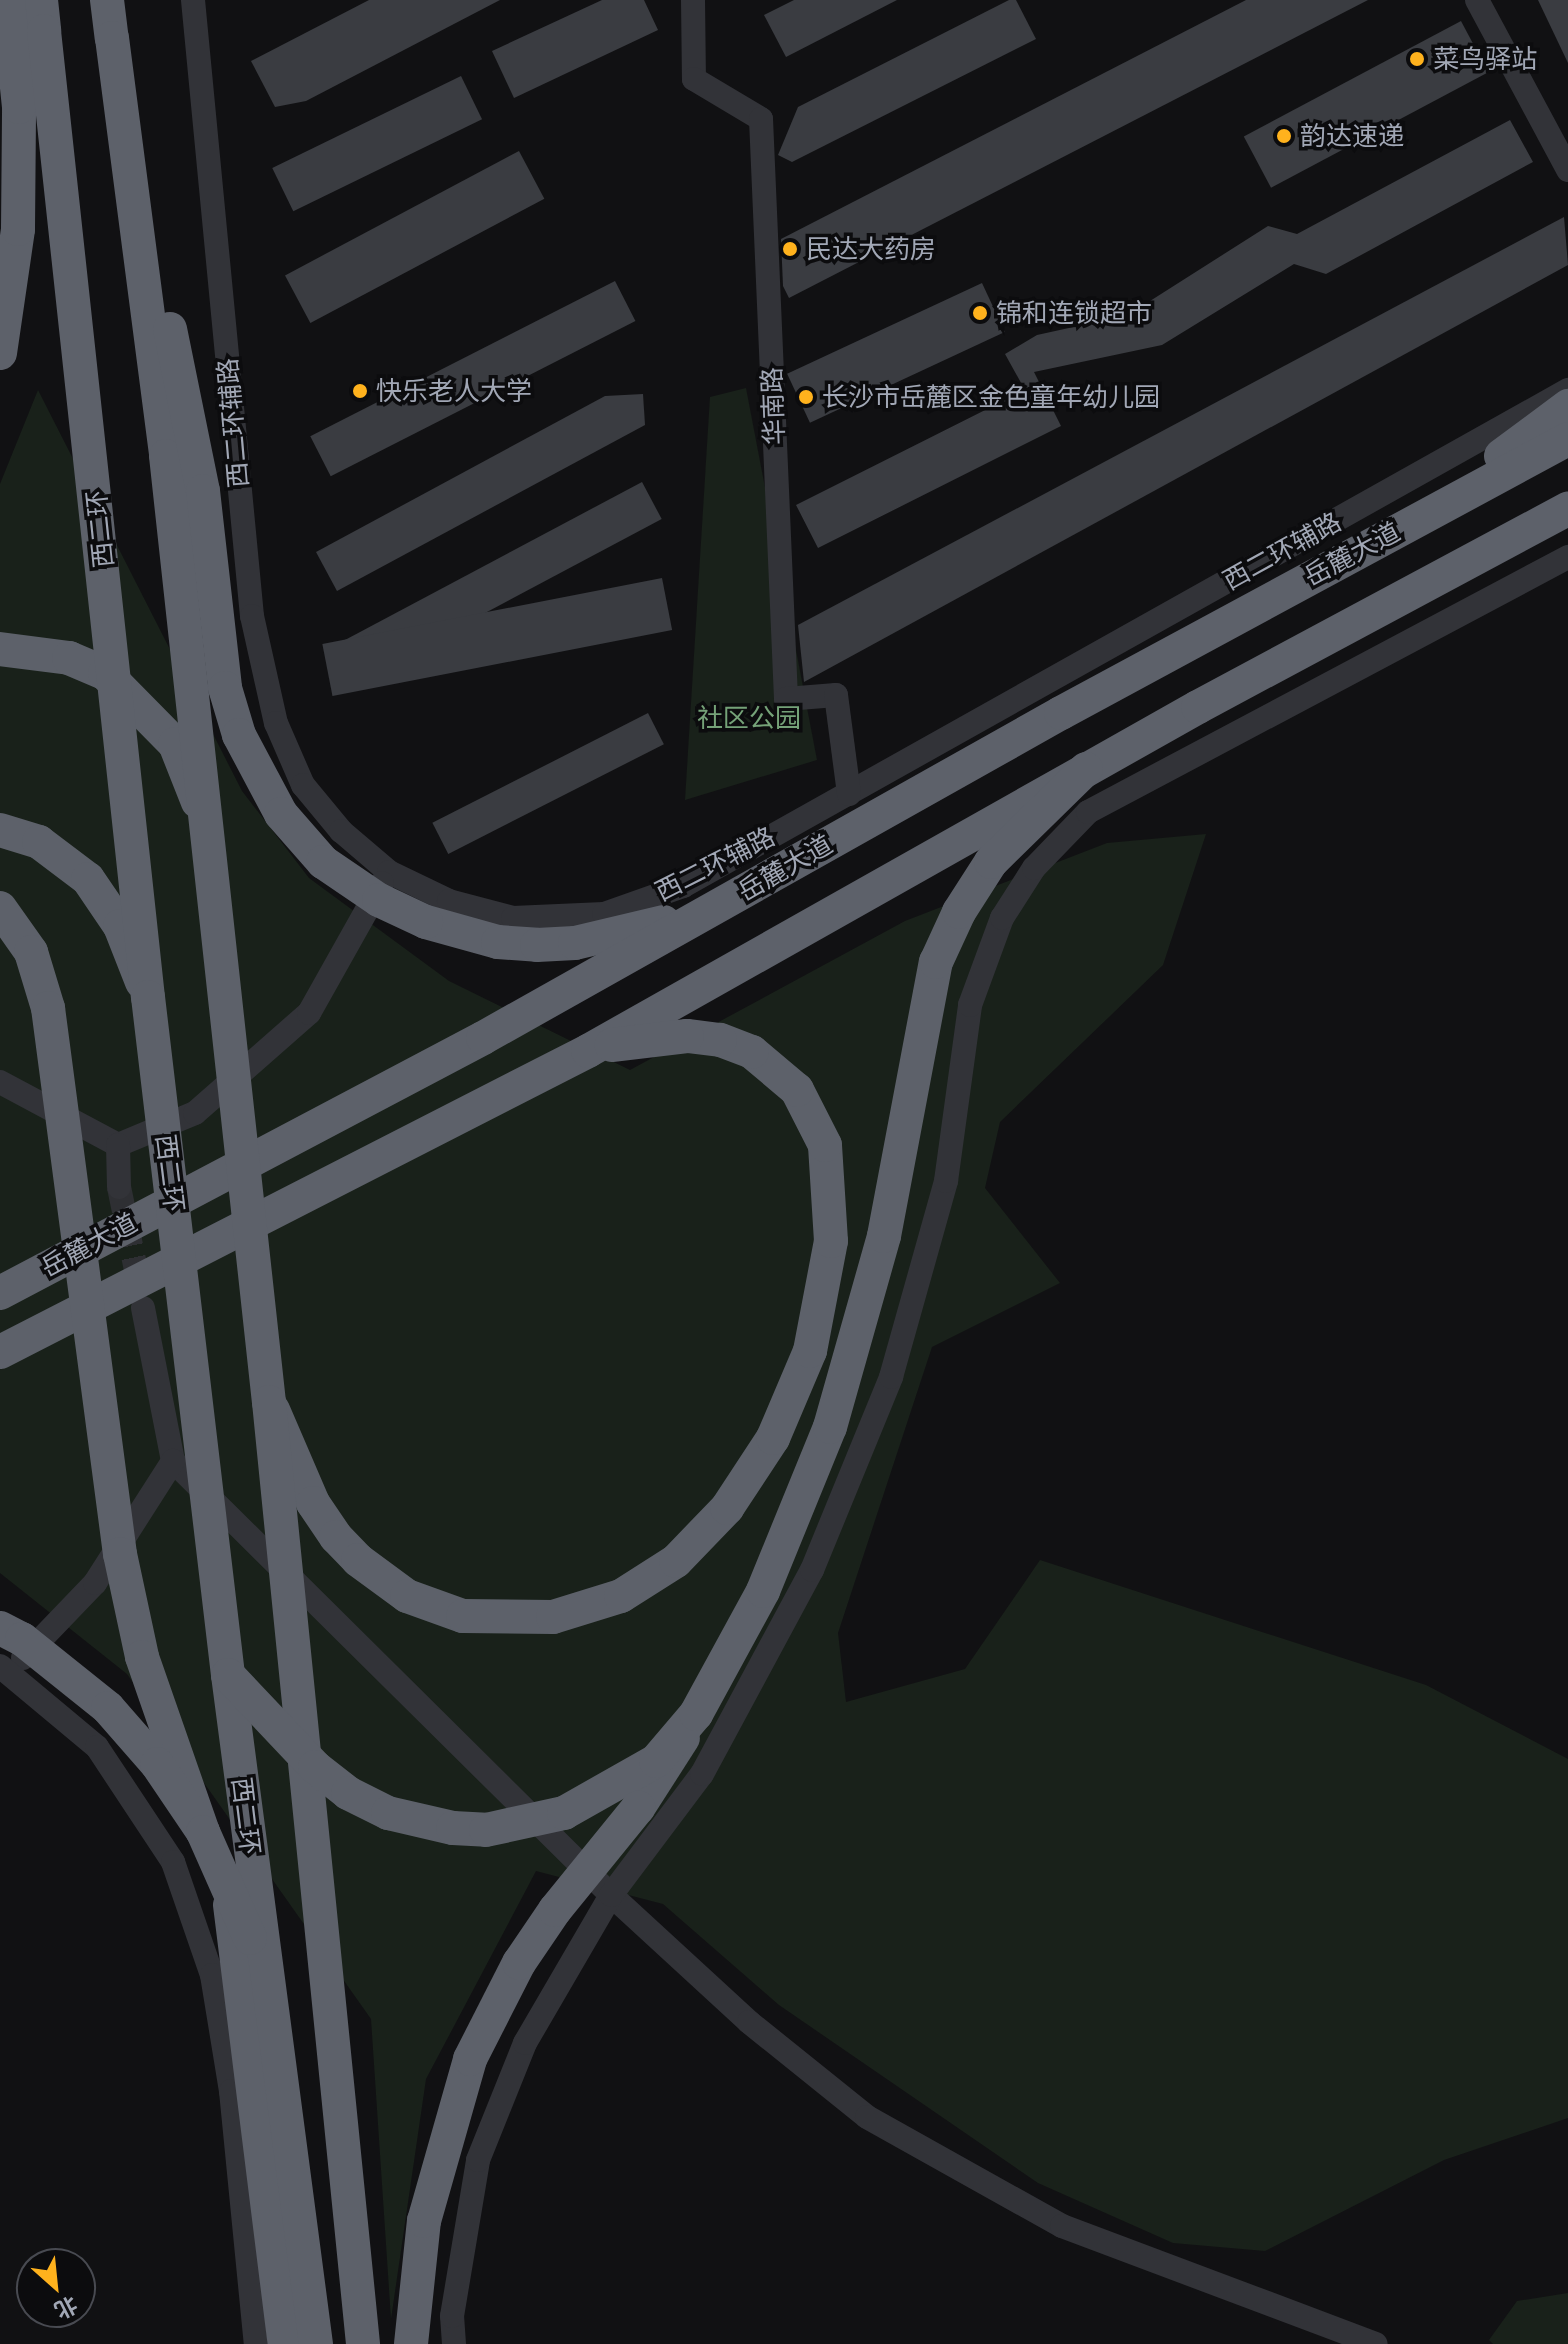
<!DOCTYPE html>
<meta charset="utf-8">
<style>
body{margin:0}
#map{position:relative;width:1568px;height:2344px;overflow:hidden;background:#111113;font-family:Inter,"Noto Sans SC",sans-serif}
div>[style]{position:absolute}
.green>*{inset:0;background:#19211a}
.building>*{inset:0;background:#3a3c41;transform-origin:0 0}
.minor-tunnel>*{height:24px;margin-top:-12px;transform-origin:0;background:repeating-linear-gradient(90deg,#2e2f33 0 24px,transparent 0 36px)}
.minor>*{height:24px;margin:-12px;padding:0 12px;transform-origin:12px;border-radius:12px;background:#323338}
.highway>*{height:34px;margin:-17px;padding:0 17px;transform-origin:17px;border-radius:17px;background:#5d616a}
.highway-bridge>*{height:34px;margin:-17px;padding:0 17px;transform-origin:17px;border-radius:17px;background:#5d616a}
.dots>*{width:22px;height:22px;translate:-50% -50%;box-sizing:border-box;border:4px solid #0c0c0e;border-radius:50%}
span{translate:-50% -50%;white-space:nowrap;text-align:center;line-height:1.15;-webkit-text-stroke:7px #0c0c0e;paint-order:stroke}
.poi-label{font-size:26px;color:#a1a7b5}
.left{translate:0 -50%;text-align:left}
.street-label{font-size:26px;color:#a1a7b5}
.park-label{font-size:26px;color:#75a278}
.north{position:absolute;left:16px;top:2248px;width:80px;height:80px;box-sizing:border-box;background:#0c0c0e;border:2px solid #484a51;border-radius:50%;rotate:153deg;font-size:22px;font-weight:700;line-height:32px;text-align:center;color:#a1a7b5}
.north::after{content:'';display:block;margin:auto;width:28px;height:36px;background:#ffb21d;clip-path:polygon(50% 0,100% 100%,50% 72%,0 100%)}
</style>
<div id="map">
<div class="green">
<div style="clip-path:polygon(746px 388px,817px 760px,685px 800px,710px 397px)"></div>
<div style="clip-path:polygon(38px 390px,242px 791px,309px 878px,449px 981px,630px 1070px,905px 921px,1107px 843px,1206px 834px,1163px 965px,1000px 1122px,985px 1188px,1060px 1283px,932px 1347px,838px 1633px,846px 1702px,965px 1669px,1040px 1560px,1426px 1685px,1568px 1759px,1568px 2118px,1444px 2160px,1265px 2251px,1173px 2243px,1038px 2183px,779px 2005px,663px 1904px,536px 1871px,426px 2079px,391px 2319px,371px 2019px,127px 1674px,0 1573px,0 484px)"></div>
<div style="clip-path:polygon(1568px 2293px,1568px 2344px,1493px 2344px,1489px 2340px,1517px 2301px)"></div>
</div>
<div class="building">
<div style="clip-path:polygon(369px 0,500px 0,306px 101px,275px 107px,251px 61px)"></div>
<div style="clip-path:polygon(602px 0,644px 0,658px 30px,514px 98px,492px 51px)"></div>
<div style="clip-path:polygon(794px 0,897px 0,786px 57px,764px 15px)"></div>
<div style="clip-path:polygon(1009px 0,1016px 0,1036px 39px,792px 162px,778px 155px,798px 107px)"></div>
<div style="clip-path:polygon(1246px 0,1368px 0,789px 298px,783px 286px,781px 239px)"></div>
<div style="clip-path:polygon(1538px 0,1568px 0,1568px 63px)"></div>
<div style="left:1461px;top:21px;width:58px;height:246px;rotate:62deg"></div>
<div style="left:461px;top:76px;width:48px;height:210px;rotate:64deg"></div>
<div style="clip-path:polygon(1510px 120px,1533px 162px,1326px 274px,1294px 264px,1162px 345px,1034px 372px,1061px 426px,818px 548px,796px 505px,1025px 390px,1005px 354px,1037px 335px,1128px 315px,1268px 226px,1297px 234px)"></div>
<div style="left:519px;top:151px;width:54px;height:265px;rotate:62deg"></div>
<div style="clip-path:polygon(1564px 217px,1568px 265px,804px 682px,798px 625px)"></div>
<div style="left:615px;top:281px;width:45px;height:342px;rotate:63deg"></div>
<div style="left:982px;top:283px;width:54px;height:215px;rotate:65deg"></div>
<div style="clip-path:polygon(643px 394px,645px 425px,337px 591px,316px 552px,605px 396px)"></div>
<div style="left:642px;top:482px;width:42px;height:355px;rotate:62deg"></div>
<div style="left:662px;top:578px;width:53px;height:346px;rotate:79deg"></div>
<div style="left:648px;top:713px;width:35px;height:242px;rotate:63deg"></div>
</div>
<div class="minor-tunnel">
<div style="left:119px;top:1187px;width:109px;rotate:78.4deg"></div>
</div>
<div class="minor">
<div style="left:193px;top:0;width:619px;rotate:84.53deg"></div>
<div style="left:252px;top:616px;width:110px;rotate:77.4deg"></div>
<div style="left:276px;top:723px;width:68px;rotate:66.5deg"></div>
<div style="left:303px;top:785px;width:60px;rotate:50.4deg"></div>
<div style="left:341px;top:831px;width:63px;rotate:40.5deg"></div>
<div style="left:389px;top:872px;width:67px;rotate:25.8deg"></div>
<div style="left:449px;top:901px;width:66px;rotate:14.9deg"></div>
<div style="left:513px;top:918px;width:91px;rotate:-2.5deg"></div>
<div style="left:604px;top:914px;width:84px;rotate:-19.5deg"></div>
<div style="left:683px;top:886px;width:1015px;rotate:-29.27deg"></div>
<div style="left:693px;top:0;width:79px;rotate:89.3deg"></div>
<div style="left:694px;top:79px;width:78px;rotate:30.8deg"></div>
<div style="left:761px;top:119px;width:581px;rotate:87.53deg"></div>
<div style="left:786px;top:699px;width:50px;rotate:-4.6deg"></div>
<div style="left:836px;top:695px;width:100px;rotate:82.5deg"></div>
<div style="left:1477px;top:0;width:193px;rotate:61.8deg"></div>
<div style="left:0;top:1082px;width:134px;rotate:28.1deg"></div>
<div style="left:118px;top:1145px;width:83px;rotate:-22.6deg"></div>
<div style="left:195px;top:1113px;width:152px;rotate:-41.3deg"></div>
<div style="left:309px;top:1013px;width:149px;rotate:-60.7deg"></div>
<div style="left:118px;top:1145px;width:42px;rotate:88.6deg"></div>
<div style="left:143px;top:1308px;width:156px;rotate:78.9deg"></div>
<div style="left:173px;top:1461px;width:617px;rotate:44.74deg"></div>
<div style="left:611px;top:1895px;width:188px;rotate:42.6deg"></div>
<div style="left:749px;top:2022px;width:151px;rotate:38.8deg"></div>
<div style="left:867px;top:2117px;width:223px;rotate:29.2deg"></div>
<div style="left:1062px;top:2226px;width:335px;rotate:20.6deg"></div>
<div style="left:23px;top:1658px;width:104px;rotate:-46.2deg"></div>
<div style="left:95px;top:1583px;width:145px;rotate:-57.4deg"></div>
<div style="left:0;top:1666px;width:126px;rotate:39.9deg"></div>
<div style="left:97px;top:1747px;width:138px;rotate:56.5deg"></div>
<div style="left:173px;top:1862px;width:120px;rotate:71deg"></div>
<div style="left:212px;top:1975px;width:118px;rotate:80.7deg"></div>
<div style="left:231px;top:2091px;width:254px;rotate:84.4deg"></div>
<div style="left:454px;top:2344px;width:28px;rotate:-94deg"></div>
<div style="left:452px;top:2316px;width:158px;rotate:-80.5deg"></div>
<div style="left:478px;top:2160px;width:126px;rotate:-68.1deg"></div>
<div style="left:525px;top:2043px;width:171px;rotate:-59.8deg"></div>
<div style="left:611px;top:1895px;width:151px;rotate:-53.1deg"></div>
<div style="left:702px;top:1774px;width:232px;rotate:-61.7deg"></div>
<div style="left:812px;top:1570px;width:209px;rotate:-67.7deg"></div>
<div style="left:891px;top:1377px;width:204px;rotate:-74.3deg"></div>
<div style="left:946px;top:1181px;width:178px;rotate:-82.2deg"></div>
<div style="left:970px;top:1005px;width:93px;rotate:-69.8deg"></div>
<div style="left:1002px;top:918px;width:59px;rotate:-57.4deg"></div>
<div style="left:1034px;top:868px;width:78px;rotate:-46deg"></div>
<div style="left:1088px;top:812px;width:544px;rotate:-27.98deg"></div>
</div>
<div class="highway">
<div style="left:41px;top:0;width:31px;rotate:84deg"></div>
<div style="left:107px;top:0;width:38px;rotate:83deg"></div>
<div style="left:0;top:353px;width:125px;rotate:-81.7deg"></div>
<div style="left:18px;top:229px;width:122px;rotate:-89.5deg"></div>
<div style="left:19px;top:107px;width:108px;rotate:-95.9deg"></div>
<div style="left:1501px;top:456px;width:84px;rotate:-36.7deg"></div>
<div style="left:0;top:649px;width:70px;rotate:7.4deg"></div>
<div style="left:69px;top:658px;width:39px;rotate:23deg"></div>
<div style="left:105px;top:673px;width:100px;rotate:45.4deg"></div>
<div style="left:175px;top:744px;width:62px;rotate:68.4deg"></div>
<div style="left:0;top:830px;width:41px;rotate:17.1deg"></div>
<div style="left:39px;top:842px;width:61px;rotate:37.1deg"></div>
<div style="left:88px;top:879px;width:57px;rotate:55.8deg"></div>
<div style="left:120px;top:926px;width:60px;rotate:68.6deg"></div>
<div style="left:426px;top:922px;width:75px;rotate:15.5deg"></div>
<div style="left:498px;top:942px;width:39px;rotate:4deg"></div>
<div style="left:537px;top:945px;width:38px;rotate:-3deg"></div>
<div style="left:575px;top:943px;width:91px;rotate:-13.3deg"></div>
<div style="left:0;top:1293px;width:546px;rotate:-27.83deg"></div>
<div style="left:483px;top:1038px;width:663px;rotate:-29.35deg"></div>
<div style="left:1061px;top:713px;width:576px;rotate:-28.39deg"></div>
<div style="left:0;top:1352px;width:661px;rotate:-27.11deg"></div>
<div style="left:588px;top:1051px;width:700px;rotate:-29.42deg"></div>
<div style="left:1198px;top:707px;width:420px;rotate:-28.2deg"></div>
<div style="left:273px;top:1410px;width:101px;rotate:66.7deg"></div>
<div style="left:313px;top:1503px;width:41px;rotate:55.9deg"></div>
<div style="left:336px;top:1537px;width:32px;rotate:46deg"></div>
<div style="left:358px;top:1560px;width:61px;rotate:36.3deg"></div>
<div style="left:407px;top:1596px;width:59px;rotate:19.7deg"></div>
<div style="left:463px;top:1616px;width:90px;rotate:0.6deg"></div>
<div style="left:553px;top:1617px;width:71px;rotate:-17.2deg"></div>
<div style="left:621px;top:1596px;width:65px;rotate:-32.5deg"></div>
<div style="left:676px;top:1561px;width:74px;rotate:-46.1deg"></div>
<div style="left:727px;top:1508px;width:84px;rotate:-56.7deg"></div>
<div style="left:773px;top:1438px;width:95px;rotate:-67deg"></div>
<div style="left:810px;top:1351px;width:112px;rotate:-79.2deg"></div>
<div style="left:831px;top:1241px;width:96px;rotate:-93.6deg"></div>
<div style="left:825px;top:1145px;width:62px;rotate:-117deg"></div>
<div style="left:797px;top:1090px;width:59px;rotate:-139.8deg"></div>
<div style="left:752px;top:1052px;width:34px;rotate:-159deg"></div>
<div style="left:720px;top:1040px;width:33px;rotate:-173deg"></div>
<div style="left:687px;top:1036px;width:76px;rotate:173.2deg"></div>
<div style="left:638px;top:1808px;width:83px;rotate:-57.3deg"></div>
<div style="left:230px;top:1905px;width:442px;rotate:82.9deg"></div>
</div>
<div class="highway-bridge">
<div style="left:44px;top:31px;width:972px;rotate:83.86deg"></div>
<div style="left:148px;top:997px;width:683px;rotate:83.27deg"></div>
<div style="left:228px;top:1675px;width:675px;rotate:82.51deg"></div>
<div style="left:112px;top:38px;width:421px;rotate:82.6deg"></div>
<div style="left:166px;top:456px;width:952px;rotate:83.79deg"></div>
<div style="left:269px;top:1402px;width:947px;rotate:84.3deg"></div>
<div style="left:170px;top:329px;width:165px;rotate:78.5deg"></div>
<div style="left:203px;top:491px;width:198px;rotate:83.6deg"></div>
<div style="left:225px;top:688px;width:49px;rotate:73.4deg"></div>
<div style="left:239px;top:735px;width:89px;rotate:62deg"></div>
<div style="left:281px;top:814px;width:64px;rotate:48.8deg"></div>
<div style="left:323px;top:862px;width:68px;rotate:34.2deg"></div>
<div style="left:379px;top:900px;width:52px;rotate:25.1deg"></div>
<div style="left:0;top:908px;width:54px;rotate:54.8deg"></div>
<div style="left:31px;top:952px;width:59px;rotate:73.1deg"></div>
<div style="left:48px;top:1008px;width:551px;rotate:82.49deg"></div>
<div style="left:120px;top:1554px;width:105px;rotate:77.9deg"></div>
<div style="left:142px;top:1657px;width:185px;rotate:70.8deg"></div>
<div style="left:0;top:1628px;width:25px;rotate:27deg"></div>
<div style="left:22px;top:1639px;width:110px;rotate:38.7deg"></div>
<div style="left:108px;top:1708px;width:74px;rotate:48.8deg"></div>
<div style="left:157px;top:1764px;width:82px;rotate:55.9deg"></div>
<div style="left:203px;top:1832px;width:116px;rotate:66.1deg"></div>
<div style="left:228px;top:1675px;width:127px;rotate:46.6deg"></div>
<div style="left:315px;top:1767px;width:42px;rotate:38.2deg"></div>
<div style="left:348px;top:1793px;width:45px;rotate:26.6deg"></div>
<div style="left:388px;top:1813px;width:67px;rotate:13deg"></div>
<div style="left:453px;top:1828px;width:33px;rotate:3deg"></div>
<div style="left:486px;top:1830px;width:80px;rotate:-12.3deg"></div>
<div style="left:564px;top:1813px;width:106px;rotate:-29.5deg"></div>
<div style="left:656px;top:1761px;width:62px;rotate:-49.6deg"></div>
<div style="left:696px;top:1714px;width:140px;rotate:-61.4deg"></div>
<div style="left:763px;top:1591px;width:177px;rotate:-67.8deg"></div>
<div style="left:830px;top:1427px;width:198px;rotate:-74.2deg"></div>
<div style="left:884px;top:1236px;width:279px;rotate:-79.3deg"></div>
<div style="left:936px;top:962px;width:55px;rotate:-65.3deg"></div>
<div style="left:959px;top:912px;width:59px;rotate:-57.4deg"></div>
<div style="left:991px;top:862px;width:133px;rotate:-44.4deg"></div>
<div style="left:411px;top:2344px;width:124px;rotate:-84deg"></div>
<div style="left:424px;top:2221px;width:168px;rotate:-74.1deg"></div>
<div style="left:470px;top:2059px;width:108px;rotate:-63deg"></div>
<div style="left:519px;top:1963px;width:64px;rotate:-55.8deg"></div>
<div style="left:555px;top:1910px;width:132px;rotate:-50.9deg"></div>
</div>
<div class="dots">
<div style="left:1417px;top:59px;background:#ffb21d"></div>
<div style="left:1284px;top:136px;background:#ffb21d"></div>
<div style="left:790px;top:249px;background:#ffb21d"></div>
<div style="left:980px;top:313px;background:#ffb21d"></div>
<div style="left:360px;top:391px;background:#ffb21d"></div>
<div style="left:806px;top:397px;background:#ffb21d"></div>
</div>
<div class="poi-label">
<span class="left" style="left:1433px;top:59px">菜鸟驿站</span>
<span class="left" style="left:1300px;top:136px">韵达速递</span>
<span class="left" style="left:806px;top:249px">民达大药房</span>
<span class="left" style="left:996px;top:313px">锦和连锁超市</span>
<span class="left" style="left:376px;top:391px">快乐老人大学</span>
<span class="left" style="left:822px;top:397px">长沙市岳麓区金色童年幼儿园</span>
</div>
<div class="street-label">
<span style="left:773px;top:406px;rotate:-92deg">华南路</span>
<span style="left:233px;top:423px;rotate:-95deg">西二环辅路</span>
<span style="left:100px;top:529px;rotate:-96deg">西二环</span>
<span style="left:1282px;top:551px;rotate:-29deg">西二环辅路</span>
<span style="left:1352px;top:554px;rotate:-28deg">岳麓大道</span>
<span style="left:715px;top:864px;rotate:-27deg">西二环辅路</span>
<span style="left:785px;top:868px;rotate:-30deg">岳麓大道</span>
<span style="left:170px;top:1173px;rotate:83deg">西二环</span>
<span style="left:89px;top:1245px;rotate:-28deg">岳麓大道</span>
<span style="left:246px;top:1816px;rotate:83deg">西二环</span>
</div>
<div class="park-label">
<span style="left:749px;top:718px">社区公园</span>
</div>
<div class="north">北</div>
</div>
